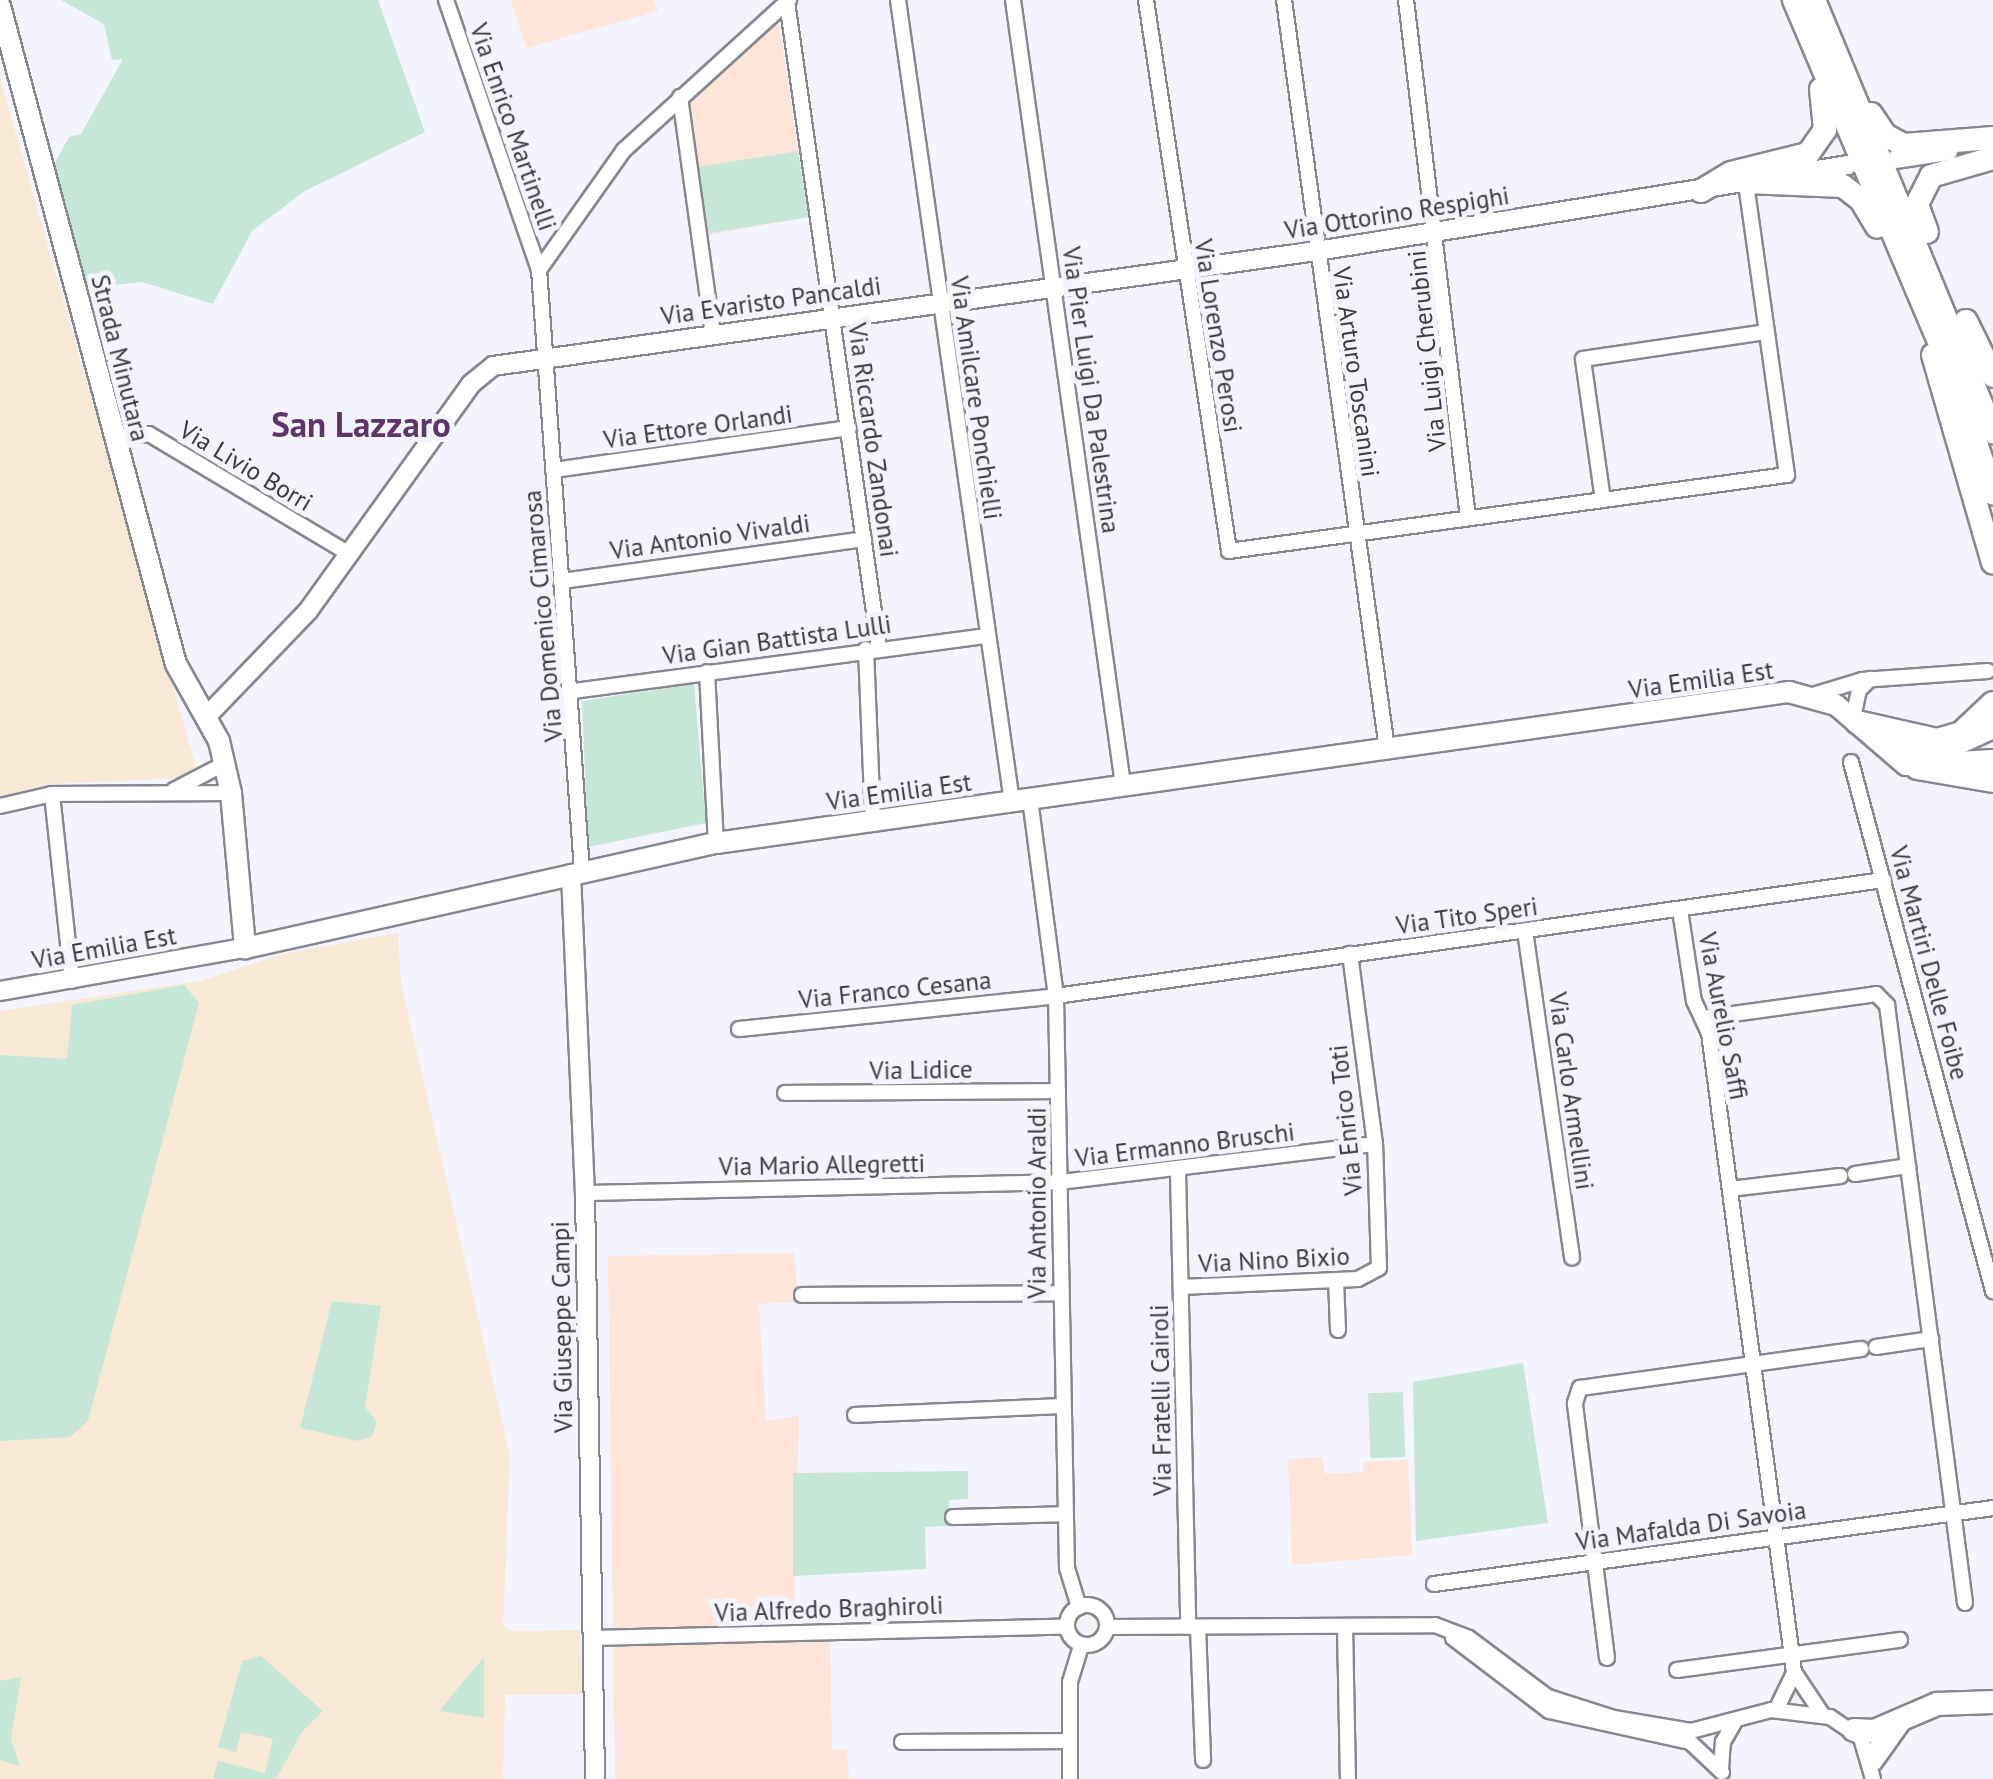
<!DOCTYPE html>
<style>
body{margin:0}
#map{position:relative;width:1993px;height:1779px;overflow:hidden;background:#f3f4fd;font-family:"PT Sans",sans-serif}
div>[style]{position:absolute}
.education>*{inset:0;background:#fde5da}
.medical>*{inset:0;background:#f8e8d6}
.green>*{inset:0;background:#c6e7d7;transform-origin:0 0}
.roads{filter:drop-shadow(2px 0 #878790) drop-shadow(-2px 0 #878790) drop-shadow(0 2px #878790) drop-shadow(0 -2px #878790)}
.minor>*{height:14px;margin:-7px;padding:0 7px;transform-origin:7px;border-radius:7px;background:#fff}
.minor>.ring{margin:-7px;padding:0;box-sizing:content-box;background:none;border:14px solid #fff;border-radius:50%}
.tertiary>*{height:18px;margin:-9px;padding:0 9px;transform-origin:9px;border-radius:9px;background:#fff}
.secondary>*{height:20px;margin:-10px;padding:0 10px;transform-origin:10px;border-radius:10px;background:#fff}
.trunk>*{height:22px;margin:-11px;padding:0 11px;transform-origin:11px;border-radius:11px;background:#fff}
span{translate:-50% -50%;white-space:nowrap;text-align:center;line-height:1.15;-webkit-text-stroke:10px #f3f4fd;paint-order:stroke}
.street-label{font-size:25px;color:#3a3b3f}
.district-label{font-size:35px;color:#5e346b;font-weight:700}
</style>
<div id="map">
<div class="education">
<div style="clip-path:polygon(511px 0,654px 0,658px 11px,526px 48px)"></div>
<div style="clip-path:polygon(779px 22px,808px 217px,708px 235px,690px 101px)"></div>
<div style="clip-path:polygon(794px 1253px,799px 1302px,759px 1304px,766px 1421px,799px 1416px,794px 1641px,830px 1641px,832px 1749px,847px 1750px,849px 1779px,615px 1779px,608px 1256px)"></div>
<div style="clip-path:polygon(1323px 1457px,1325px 1474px,1363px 1472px,1363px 1462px,1408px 1460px,1412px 1555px,1292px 1565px,1288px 1459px)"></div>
</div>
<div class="medical">
<div style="clip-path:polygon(0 77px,196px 767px,180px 778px,52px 784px,0 796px)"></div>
<div style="clip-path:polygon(398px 933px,401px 983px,510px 1455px,503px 1625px,510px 1631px,580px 1630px,581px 1694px,505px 1695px,503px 1779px,0 1779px,0 1011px,199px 981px,287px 953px)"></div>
</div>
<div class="green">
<div style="clip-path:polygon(61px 0,378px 0,425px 132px,305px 191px,252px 231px,213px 304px,142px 282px,86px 288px,52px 168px,69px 137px,81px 134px,123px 59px,112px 60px,104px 24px)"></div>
<div style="left:798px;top:151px;width:67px;height:101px;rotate:81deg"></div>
<div style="clip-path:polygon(694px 684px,706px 823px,588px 847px,582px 701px)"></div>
<div style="clip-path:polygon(184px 985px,199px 1003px,88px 1421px,70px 1437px,0 1441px,0 1055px,67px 1059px,72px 1005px)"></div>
<div style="clip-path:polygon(332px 1301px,381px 1306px,365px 1407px,377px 1422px,372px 1436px,358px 1441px,300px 1428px)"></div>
<div style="clip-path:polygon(1523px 1363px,1548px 1523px,1416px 1541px,1413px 1382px)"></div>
<div style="left:1403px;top:1392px;width:65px;height:35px;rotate:88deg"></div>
<div style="clip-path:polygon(968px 1471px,968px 1499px,949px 1500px,949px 1526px,925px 1527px,926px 1569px,793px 1576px,793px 1473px)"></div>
<div style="clip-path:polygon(261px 1656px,323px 1711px,302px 1732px,276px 1779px,213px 1779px,218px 1761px,265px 1773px,273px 1739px,241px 1732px,236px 1752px,218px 1747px,242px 1661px)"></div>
<div style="clip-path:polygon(484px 1657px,484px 1718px,439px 1711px)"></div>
<div style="clip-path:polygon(21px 1677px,11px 1739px,20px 1766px,0 1760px,0 1681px)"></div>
</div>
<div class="roads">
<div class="minor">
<div style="left:446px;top:0;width:286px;rotate:71deg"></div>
<div style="left:898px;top:0;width:810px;rotate:81.91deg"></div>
<div style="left:1013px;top:0;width:793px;rotate:82.02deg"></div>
<div style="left:1146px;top:0;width:557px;rotate:81.43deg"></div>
<div style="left:1229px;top:551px;width:563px;rotate:-7.76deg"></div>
<div style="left:1787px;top:475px;width:296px;rotate:-98deg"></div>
<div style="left:1284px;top:0;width:756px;rotate:82.17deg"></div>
<div style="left:1406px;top:0;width:522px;rotate:83.17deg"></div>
<div style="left:787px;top:2px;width:652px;rotate:81.88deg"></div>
<div style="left:680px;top:97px;width:239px;rotate:82.1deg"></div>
<div style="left:114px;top:436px;width:35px;rotate:-3deg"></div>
<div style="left:149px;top:434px;width:235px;rotate:30.9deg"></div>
<div style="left:554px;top:470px;width:298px;rotate:-8.1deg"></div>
<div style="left:1603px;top:500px;width:142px;rotate:-98.1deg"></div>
<div style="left:1583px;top:359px;width:184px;rotate:-8.4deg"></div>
<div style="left:562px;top:581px;width:305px;rotate:-7.9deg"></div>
<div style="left:866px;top:649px;width:171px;rotate:87.7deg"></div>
<div style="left:707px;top:672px;width:171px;rotate:87deg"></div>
<div style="left:574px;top:691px;width:417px;rotate:-7.6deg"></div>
<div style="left:1813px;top:695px;width:51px;rotate:-17deg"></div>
<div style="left:1862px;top:680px;width:126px;rotate:-4.1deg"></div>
<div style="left:1853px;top:718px;width:29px;rotate:-78deg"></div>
<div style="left:1859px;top:690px;width:16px;rotate:-45deg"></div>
<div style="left:1851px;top:762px;width:548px;rotate:74.97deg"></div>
<div style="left:174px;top:790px;width:56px;rotate:-27.5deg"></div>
<div style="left:52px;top:794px;width:188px;rotate:83.9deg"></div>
<div style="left:1030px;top:799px;width:199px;rotate:82.5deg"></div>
<div style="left:1056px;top:996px;width:572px;rotate:88.9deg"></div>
<div style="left:1067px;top:1568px;width:41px;rotate:72.9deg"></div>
<div style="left:0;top:806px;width:53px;rotate:-13deg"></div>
<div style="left:52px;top:794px;width:179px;rotate:-0.3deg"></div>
<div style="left:582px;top:871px;width:603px;rotate:-94.09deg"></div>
<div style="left:539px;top:270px;width:147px;rotate:-54.7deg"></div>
<div style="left:624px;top:150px;width:223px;rotate:-42.3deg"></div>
<div style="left:1680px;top:910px;width:92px;rotate:81.3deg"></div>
<div style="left:1694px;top:1001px;width:35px;rotate:65deg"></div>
<div style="left:1709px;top:1033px;width:645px;rotate:82.42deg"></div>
<div style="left:1794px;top:1672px;width:50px;rotate:56.3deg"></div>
<div style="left:1525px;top:931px;width:330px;rotate:81.8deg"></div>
<div style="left:1704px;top:1018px;width:174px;rotate:-7.9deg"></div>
<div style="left:1876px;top:994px;width:16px;rotate:45deg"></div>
<div style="left:1887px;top:1005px;width:603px;rotate:82.57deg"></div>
<div style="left:739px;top:1029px;width:319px;rotate:-5.9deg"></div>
<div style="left:1056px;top:996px;width:836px;rotate:-7.98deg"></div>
<div style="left:785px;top:1093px;width:273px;rotate:-0.4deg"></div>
<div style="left:1178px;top:1172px;width:455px;rotate:88.7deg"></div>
<div style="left:1855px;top:1174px;width:54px;rotate:-8.6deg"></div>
<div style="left:1730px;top:1189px;width:111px;rotate:-6.7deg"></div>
<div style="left:585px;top:1193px;width:475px;rotate:-1.3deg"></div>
<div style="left:1060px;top:1182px;width:317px;rotate:-6.9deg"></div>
<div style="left:1336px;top:1280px;width:50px;rotate:87.7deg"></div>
<div style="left:1181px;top:1287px;width:177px;rotate:-2.6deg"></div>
<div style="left:1358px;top:1279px;width:24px;rotate:-28deg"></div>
<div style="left:1379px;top:1268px;width:124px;rotate:-91.8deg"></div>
<div style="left:1375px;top:1144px;width:192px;rotate:-97.5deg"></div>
<div style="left:802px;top:1295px;width:258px;rotate:-0.4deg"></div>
<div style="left:1876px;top:1347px;width:56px;rotate:-8.3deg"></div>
<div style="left:855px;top:1415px;width:206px;rotate:-2.5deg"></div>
<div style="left:953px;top:1517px;width:112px;rotate:-1.5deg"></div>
<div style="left:1434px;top:1584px;width:564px;rotate:-7.74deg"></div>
<div class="ring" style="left:1067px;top:1605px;width:26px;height:26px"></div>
<div style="left:1345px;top:1626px;width:153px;rotate:88.9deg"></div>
<div style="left:1107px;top:1627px;width:328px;rotate:-0.3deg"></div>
<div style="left:1435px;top:1625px;width:36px;rotate:21deg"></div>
<div style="left:1469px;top:1638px;width:99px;rotate:36.8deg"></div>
<div style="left:1548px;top:1697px;width:69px;rotate:17.7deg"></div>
<div style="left:1614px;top:1718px;width:78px;rotate:9.6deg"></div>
<div style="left:1691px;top:1731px;width:83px;rotate:-14.7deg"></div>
<div style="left:1771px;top:1710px;width:59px;rotate:6.8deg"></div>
<div style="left:1830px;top:1717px;width:37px;rotate:34deg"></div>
<div style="left:1861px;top:1738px;width:43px;rotate:73.7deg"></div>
<div style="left:1198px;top:1627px;width:133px;rotate:87.8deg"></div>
<div style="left:592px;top:1638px;width:475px;rotate:-1.4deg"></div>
<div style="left:1453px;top:1638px;width:121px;rotate:37.2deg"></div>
<div style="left:1549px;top:1711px;width:144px;rotate:12.4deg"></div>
<div style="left:1690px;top:1742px;width:44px;rotate:43.2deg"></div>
<div style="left:1607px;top:1658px;width:257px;rotate:-97.2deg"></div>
<div style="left:1575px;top:1403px;width:16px;rotate:-72deg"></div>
<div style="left:1580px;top:1388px;width:284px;rotate:-7.9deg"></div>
<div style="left:1677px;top:1670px;width:225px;rotate:-7.7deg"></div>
<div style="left:1776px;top:1710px;width:41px;rotate:-64.1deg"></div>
<div style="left:902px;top:1742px;width:167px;rotate:-0.3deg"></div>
<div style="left:1721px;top:1769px;width:27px;rotate:-86deg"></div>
<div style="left:1723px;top:1742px;width:22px;rotate:-60deg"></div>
<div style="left:1070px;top:1779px;width:97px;rotate:-90deg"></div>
<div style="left:1070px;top:1682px;width:39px;rotate:-73deg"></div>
</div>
<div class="tertiary">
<div style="left:1896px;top:159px;width:53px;rotate:-8.7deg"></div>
<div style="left:207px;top:716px;width:146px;rotate:-46.1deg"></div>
<div style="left:308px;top:611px;width:279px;rotate:-54.3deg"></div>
<div style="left:471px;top:384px;width:28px;rotate:-39deg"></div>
<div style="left:493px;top:366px;width:832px;rotate:-7.95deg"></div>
<div style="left:1317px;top:251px;width:538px;rotate:-9.2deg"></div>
<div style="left:571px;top:874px;width:319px;rotate:87.5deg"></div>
<div style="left:585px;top:1193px;width:586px;rotate:89.02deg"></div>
<div style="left:0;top:991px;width:249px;rotate:-10deg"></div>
</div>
<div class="secondary">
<div style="left:0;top:6px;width:681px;rotate:75.03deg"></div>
<div style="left:176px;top:664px;width:88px;rotate:60.8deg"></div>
<div style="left:219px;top:741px;width:53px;rotate:77deg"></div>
<div style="left:231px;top:793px;width:156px;rotate:84.8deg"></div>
<div style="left:245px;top:948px;width:483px;rotate:-12.6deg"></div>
<div style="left:716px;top:843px;width:1084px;rotate:-8.01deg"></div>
<div style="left:1789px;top:692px;width:49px;rotate:15.5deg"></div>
<div style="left:1836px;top:705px;width:92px;rotate:40.6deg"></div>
<div style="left:1906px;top:765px;width:87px;rotate:-3.3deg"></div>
<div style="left:1876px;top:733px;width:34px;rotate:28deg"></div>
<div style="left:1906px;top:749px;width:35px;rotate:5deg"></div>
<div style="left:1941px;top:752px;width:57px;rotate:-24.8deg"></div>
</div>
<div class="trunk">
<div style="left:1794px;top:0;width:407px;rotate:67deg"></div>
<div style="left:1953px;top:375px;width:125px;rotate:71.3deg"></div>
<div style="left:1814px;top:0;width:468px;rotate:67.5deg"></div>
<div style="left:1871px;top:114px;width:25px;rotate:56deg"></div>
<div style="left:1885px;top:135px;width:21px;rotate:28deg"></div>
<div style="left:1904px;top:145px;width:89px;rotate:-4.5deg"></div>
<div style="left:1746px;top:182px;width:97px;rotate:2.4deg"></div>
<div style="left:1843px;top:186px;width:23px;rotate:38deg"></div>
<div style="left:1861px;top:200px;width:31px;rotate:59deg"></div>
<div style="left:1701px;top:191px;width:35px;rotate:-31deg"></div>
<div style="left:1731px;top:173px;width:79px;rotate:-13.9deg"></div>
<div style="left:1808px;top:154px;width:29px;rotate:-55deg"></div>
<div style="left:1825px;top:130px;width:41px;rotate:-95.6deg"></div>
<div style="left:1927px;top:232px;width:30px;rotate:-110deg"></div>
<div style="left:1917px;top:204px;width:31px;rotate:-63deg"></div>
<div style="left:1931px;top:176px;width:65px;rotate:-16.2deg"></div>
<div style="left:1966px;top:321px;width:61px;rotate:63.9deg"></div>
<div style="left:1933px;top:355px;width:216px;rotate:73.9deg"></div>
<div style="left:1857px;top:722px;width:82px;rotate:12.7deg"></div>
<div style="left:1937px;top:740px;width:25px;rotate:-16deg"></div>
<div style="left:1961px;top:733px;width:44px;rotate:-43.2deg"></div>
<div style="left:1917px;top:768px;width:77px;rotate:9.7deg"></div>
<div style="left:1854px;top:1730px;width:20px;rotate:3deg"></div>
<div style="left:1874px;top:1731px;width:69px;rotate:-23.2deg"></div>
<div style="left:1937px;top:1704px;width:56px;rotate:-2deg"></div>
<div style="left:1872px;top:1760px;width:47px;rotate:-54.6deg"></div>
</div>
</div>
<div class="street-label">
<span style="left:513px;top:127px;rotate:71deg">Via Enrico Martinelli</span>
<span style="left:1397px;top:213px;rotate:-9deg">Via Ottorino Respighi</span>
<span style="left:771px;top:301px;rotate:-8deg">Via Evaristo Pancaldi</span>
<span style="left:1218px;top:336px;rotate:81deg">Via Lorenzo Perosi</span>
<span style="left:1427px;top:351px;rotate:-96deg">Via Luigi Cherubini</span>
<span style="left:120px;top:358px;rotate:76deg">Strada Minutara</span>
<span style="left:1356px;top:372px;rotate:82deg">Via Arturo Toscanini</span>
<span style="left:1091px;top:390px;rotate:82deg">Via Pier Luigi Da Palestrina</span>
<span style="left:976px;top:398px;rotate:82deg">Via Amilcare Ponchielli</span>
<span style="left:698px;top:427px;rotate:-8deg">Via Ettore Orlandi</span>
<span style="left:873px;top:440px;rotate:82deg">Via Riccardo Zandonai</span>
<span style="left:246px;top:466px;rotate:31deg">Via Livio Borri</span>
<span style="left:710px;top:537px;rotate:-8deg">Via Antonio Vivaldi</span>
<span style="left:543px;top:616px;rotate:-95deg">Via Domenico Cimarosa</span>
<span style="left:777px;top:640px;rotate:-8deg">Via Gian Battista Lulli</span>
<span style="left:1701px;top:680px;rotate:-8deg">Via Emilia Est</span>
<span style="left:899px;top:792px;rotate:-8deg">Via Emilia Est</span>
<span style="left:1467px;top:916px;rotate:-8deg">Via Tito Speri</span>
<span style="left:104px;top:948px;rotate:-10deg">Via Emilia Est</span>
<span style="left:1929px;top:963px;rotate:75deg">Via Martiri Delle Foibe</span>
<span style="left:895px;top:990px;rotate:-6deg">Via Franco Cesana</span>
<span style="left:1723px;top:1016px;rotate:79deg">Via Aurelio Saffi</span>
<span style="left:921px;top:1070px;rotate:-1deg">Via Lidice</span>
<span style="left:1571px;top:1091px;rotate:82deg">Via Carlo Armellini</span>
<span style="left:1346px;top:1120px;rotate:-96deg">Via Enrico Toti</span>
<span style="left:1185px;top:1145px;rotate:-7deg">Via Ermanno Bruschi</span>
<span style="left:822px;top:1165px;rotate:-1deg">Via Mario Allegretti</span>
<span style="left:1037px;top:1203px;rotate:-90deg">Via Antonio Araldi</span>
<span style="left:1274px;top:1260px;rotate:-3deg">Via Nino Bixio</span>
<span style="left:562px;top:1327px;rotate:-91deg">Via Giuseppe Campi</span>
<span style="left:1161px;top:1400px;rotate:-91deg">Via Fratelli Cairoli</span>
<span style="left:1691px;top:1526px;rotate:-8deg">Via Mafalda Di Savoia</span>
<span style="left:829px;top:1609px;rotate:-2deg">Via Alfredo Braghiroli</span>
</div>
<div class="district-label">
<span style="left:361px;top:424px">San Lazzaro</span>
</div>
</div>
